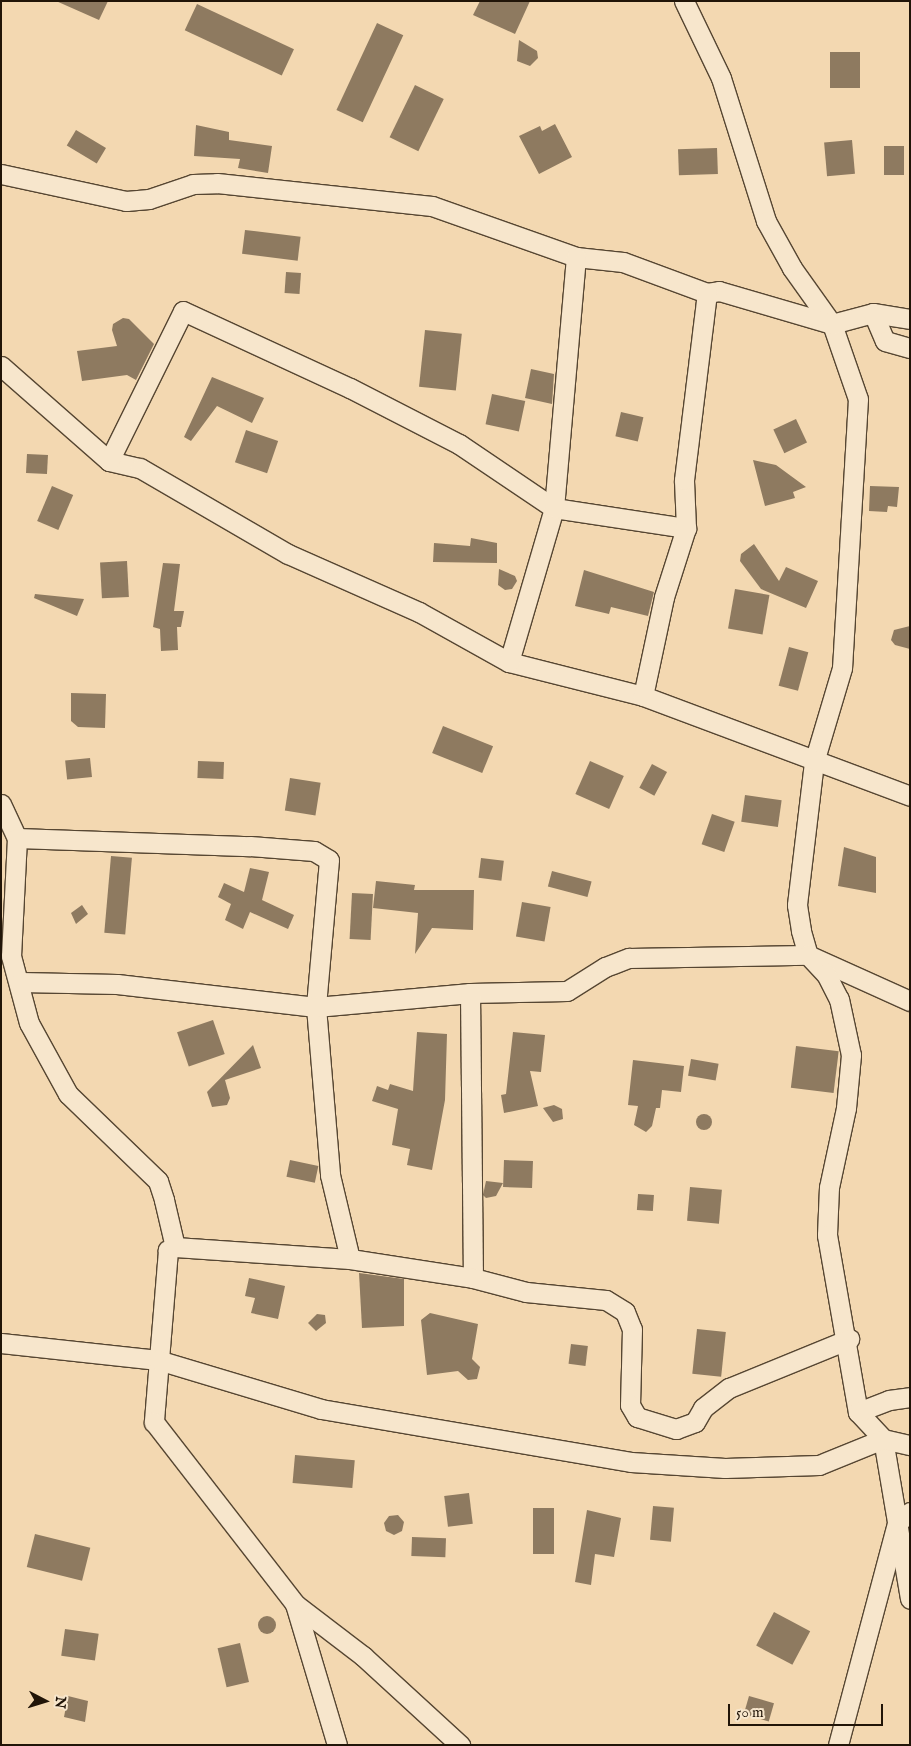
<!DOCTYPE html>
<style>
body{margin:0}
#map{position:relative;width:911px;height:1746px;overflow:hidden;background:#f3d8b1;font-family:"IM FELL English",serif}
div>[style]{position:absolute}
.building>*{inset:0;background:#8e7a60;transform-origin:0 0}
.round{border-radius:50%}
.roads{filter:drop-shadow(1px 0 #564632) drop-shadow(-1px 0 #564632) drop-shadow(0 1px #564632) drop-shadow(0 -1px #564632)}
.street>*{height:19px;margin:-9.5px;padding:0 9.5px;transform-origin:9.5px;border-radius:9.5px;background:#f7e6cc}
span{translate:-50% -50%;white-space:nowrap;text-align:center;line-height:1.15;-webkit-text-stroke:4.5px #f7e6cc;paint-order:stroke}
.frame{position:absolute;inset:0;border:2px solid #211508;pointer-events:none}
.north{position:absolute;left:20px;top:1676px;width:50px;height:50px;-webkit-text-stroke:4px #f7e6cc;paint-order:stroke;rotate:95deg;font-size:14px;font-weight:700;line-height:20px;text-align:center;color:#211508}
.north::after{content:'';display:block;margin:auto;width:18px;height:22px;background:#211508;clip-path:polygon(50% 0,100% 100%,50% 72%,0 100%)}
.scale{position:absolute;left:728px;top:1704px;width:155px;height:22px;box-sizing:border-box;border:2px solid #211508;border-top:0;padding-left:6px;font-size:15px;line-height:18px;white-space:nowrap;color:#211508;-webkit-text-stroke:4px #f7e6cc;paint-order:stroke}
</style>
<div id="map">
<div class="building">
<div style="clip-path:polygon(56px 1px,108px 1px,99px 20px)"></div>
<div style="clip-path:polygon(480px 1px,530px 1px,515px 34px,473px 15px)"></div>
<div style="left:197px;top:4px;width:107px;height:29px;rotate:25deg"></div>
<div style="left:377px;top:23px;width:29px;height:96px;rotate:25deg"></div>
<div style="clip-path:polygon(519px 40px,537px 51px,538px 58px,530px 66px,517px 61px)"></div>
<div style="left:830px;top:52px;width:30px;height:36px"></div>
<div style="left:415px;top:85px;width:32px;height:58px;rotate:26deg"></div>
<div style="clip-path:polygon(555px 124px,572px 157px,539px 174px,519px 136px,540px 126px,542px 131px)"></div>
<div style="clip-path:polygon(196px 125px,229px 132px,229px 140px,272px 146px,268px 173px,238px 168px,240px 159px,194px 156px)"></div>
<div style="left:76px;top:130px;width:35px;height:18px;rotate:31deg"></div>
<div style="left:852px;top:140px;width:34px;height:28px;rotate:85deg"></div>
<div style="left:884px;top:146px;width:20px;height:29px"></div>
<div style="left:717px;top:148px;width:26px;height:39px;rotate:88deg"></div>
<div style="left:245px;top:230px;width:56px;height:24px;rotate:7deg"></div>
<div style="left:286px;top:272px;width:15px;height:21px;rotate:4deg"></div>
<div style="clip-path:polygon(123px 318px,129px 319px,154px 344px,136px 380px,127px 375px,82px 381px,77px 351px,117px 346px,112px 330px,113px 324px)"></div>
<div style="left:425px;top:330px;width:37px;height:57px;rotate:6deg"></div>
<div style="clip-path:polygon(531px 369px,554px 374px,552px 404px,525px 398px)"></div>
<div style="clip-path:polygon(212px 377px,264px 398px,252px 423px,217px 406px,191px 441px,184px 437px)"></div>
<div style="left:492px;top:394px;width:34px;height:31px;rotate:12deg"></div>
<div style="left:621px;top:412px;width:23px;height:25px;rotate:13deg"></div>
<div style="left:796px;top:419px;width:26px;height:25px;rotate:65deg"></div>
<div style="left:246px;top:430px;width:34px;height:34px;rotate:19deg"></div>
<div style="left:27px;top:454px;width:21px;height:19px;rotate:3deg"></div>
<div style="clip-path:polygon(753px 460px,776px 465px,806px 487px,793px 492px,795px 498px,765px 506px)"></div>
<div style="left:52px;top:486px;width:23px;height:38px;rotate:23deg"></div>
<div style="clip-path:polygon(870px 486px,899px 487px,897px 507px,888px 506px,887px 512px,869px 511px)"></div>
<div style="clip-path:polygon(471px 538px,497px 543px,497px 563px,433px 562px,434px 543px,470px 546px)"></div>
<div style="clip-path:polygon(754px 544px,779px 581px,786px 567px,818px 581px,806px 608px,761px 589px,740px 561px,741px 554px)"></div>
<div style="left:127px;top:561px;width:36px;height:27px;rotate:87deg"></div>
<div style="clip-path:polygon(163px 563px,180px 564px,174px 611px,184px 611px,181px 627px,177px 627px,178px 650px,161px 651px,160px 629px,153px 627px)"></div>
<div style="clip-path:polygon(499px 569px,515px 576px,517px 581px,512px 589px,505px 590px,498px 585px)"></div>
<div style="clip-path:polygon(584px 570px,654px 592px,648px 616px,611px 607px,609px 614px,575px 606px)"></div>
<div style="left:735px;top:589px;width:35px;height:40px;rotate:10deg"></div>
<div style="clip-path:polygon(35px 594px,84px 599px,77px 616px,34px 598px)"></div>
<div style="clip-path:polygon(910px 626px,910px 649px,895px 645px,891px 640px,894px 630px)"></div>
<div style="left:789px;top:647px;width:20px;height:40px;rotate:15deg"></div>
<div style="clip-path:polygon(71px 693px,106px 694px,105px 728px,78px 727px,71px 721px)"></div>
<div style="left:443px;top:726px;width:54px;height:29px;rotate:22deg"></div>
<div style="left:90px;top:758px;width:19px;height:25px;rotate:84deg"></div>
<div style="left:198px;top:761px;width:26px;height:17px;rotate:2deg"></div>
<div style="left:590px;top:761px;width:37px;height:36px;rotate:24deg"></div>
<div style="left:652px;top:764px;width:17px;height:27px;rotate:28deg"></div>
<div style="left:290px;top:778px;width:31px;height:33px;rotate:9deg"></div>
<div style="left:745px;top:795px;width:37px;height:27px;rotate:8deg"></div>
<div style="left:712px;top:814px;width:24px;height:32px;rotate:19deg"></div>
<div style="clip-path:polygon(844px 847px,876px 857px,876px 893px,838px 886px)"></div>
<div style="left:111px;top:856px;width:21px;height:77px;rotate:5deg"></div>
<div style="left:481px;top:858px;width:23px;height:20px;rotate:7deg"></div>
<div style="clip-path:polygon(250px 868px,269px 872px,262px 900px,294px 915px,288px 929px,250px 912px,243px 929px,225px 920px,231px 904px,218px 897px,224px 883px,244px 892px)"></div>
<div style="left:552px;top:871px;width:41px;height:16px;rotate:15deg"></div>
<div style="clip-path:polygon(376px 881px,415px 885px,414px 890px,474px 890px,473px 930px,432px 928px,415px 954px,418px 913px,373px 908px)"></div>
<div style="left:352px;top:893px;width:21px;height:46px;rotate:3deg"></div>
<div style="left:522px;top:902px;width:29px;height:35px;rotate:10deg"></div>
<div style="clip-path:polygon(82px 905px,88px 914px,76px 924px,71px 913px)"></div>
<div style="left:213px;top:1020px;width:36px;height:38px;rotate:71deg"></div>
<div style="clip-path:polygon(417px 1032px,447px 1034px,445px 1100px,432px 1170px,407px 1165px,410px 1149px,392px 1145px,398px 1109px,372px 1101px,377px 1086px,388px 1090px,390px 1084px,413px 1091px)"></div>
<div style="clip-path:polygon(513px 1032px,545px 1035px,541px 1072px,530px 1071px,538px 1106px,504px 1113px,501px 1095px,506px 1094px)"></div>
<div style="clip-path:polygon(253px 1045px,261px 1068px,225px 1080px,230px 1098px,227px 1105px,212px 1107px,207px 1092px)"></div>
<div style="left:796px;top:1046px;width:43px;height:42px;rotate:7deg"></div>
<div style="left:691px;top:1059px;width:28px;height:17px;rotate:10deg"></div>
<div style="clip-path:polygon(633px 1060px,684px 1066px,681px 1092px,662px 1090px,660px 1108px,656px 1108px,652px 1126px,646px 1132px,634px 1125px,638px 1106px,628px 1105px)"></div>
<div style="clip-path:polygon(554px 1105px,562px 1109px,563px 1119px,553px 1122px,543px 1108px)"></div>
<div class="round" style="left:696px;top:1114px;width:16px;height:16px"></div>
<div style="left:290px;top:1160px;width:29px;height:17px;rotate:12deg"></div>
<div style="left:504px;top:1160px;width:29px;height:27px;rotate:2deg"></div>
<div style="clip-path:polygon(486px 1181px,503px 1183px,496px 1196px,486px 1198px,483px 1195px)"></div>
<div style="left:690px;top:1187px;width:32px;height:34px;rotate:5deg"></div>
<div style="left:638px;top:1194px;width:16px;height:16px;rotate:4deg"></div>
<div style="clip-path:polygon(359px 1273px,404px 1279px,404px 1326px,362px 1328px)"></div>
<div style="clip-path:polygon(249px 1278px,285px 1286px,278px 1319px,251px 1313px,255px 1298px,245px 1296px)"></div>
<div style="clip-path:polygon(430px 1313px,478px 1324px,472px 1359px,480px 1367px,477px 1379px,468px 1380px,458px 1371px,427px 1375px,421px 1320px)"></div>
<div style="clip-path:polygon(317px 1314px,325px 1315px,326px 1323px,316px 1331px,308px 1323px)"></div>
<div style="left:697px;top:1329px;width:29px;height:45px;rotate:6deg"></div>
<div style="left:571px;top:1344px;width:17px;height:20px;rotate:7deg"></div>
<div style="left:295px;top:1455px;width:60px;height:28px;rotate:5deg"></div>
<div style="left:469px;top:1493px;width:31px;height:25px;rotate:83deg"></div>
<div style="left:653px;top:1506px;width:21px;height:34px;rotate:5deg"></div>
<div style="left:533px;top:1508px;width:21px;height:46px"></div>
<div style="clip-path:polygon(587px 1510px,621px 1518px,614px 1557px,595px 1554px,591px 1585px,575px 1582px)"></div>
<div style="clip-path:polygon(398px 1515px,404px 1522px,402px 1531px,394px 1535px,386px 1531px,384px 1523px,389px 1516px)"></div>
<div style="left:35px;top:1534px;width:57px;height:34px;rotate:14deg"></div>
<div style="left:412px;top:1537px;width:34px;height:19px;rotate:2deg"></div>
<div style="left:774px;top:1612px;width:41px;height:38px;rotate:28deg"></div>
<div class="round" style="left:258px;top:1616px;width:18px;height:18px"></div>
<div style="left:65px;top:1629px;width:34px;height:27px;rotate:8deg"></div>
<div style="left:240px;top:1643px;width:40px;height:23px;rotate:77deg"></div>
<div style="clip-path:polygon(68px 1696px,88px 1701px,85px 1722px,64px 1717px)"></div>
<div style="left:749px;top:1696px;width:26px;height:19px;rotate:16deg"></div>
</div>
<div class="roads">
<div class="street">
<div style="left:684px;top:1px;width:85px;rotate:64.3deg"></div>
<div style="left:721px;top:78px;width:150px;rotate:72.5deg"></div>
<div style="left:766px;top:221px;width:54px;rotate:61deg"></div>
<div style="left:792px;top:268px;width:69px;rotate:54.5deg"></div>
<div style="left:832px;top:324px;width:79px;rotate:70.9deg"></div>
<div style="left:858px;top:399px;width:269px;rotate:93.4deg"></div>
<div style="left:842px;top:668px;width:98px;rotate:106.6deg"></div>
<div style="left:814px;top:762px;width:144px;rotate:96.8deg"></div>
<div style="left:797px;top:905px;width:26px;rotate:81deg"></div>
<div style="left:801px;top:931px;width:25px;rotate:74deg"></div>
<div style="left:808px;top:955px;width:112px;rotate:24.3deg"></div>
<div style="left:1px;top:174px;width:128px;rotate:12.2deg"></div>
<div style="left:126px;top:201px;width:23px;rotate:-5deg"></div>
<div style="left:149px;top:199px;width:46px;rotate:-18.8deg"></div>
<div style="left:193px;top:184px;width:24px;rotate:-2deg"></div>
<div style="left:217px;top:183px;width:216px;rotate:6.1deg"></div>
<div style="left:432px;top:206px;width:153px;rotate:19.5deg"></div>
<div style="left:576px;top:257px;width:47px;rotate:6.1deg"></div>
<div style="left:623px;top:262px;width:90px;rotate:20.3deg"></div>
<div style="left:707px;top:293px;width:12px;rotate:-9deg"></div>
<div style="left:719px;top:291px;width:118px;rotate:16.3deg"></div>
<div style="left:832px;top:324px;width:42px;rotate:-15deg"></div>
<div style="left:873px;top:313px;width:37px;rotate:9deg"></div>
<div style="left:873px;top:313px;width:30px;rotate:67deg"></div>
<div style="left:885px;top:341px;width:26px;rotate:16deg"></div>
<div style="left:1px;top:366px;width:144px;rotate:41.3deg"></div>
<div style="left:109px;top:461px;width:32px;rotate:13deg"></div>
<div style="left:140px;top:468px;width:171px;rotate:30.2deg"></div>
<div style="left:288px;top:554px;width:143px;rotate:23.9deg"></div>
<div style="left:419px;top:612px;width:103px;rotate:29.1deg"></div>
<div style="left:509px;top:662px;width:138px;rotate:14.2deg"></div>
<div style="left:643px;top:696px;width:285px;rotate:20.5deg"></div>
<div style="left:109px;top:461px;width:167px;rotate:-63.7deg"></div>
<div style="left:183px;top:311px;width:184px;rotate:24.8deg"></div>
<div style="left:350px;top:388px;width:123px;rotate:27.2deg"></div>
<div style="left:459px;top:444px;width:115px;rotate:34deg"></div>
<div style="left:554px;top:508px;width:134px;rotate:8.6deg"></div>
<div style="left:509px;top:662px;width:160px;rotate:-73.7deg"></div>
<div style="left:554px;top:508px;width:252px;rotate:-85deg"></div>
<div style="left:643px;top:696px;width:101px;rotate:-78deg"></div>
<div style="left:664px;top:597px;width:72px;rotate:-72.3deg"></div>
<div style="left:686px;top:528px;width:48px;rotate:-92.4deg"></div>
<div style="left:684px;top:480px;width:188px;rotate:-83deg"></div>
<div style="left:1px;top:804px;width:38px;rotate:65deg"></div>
<div style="left:17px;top:838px;width:118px;rotate:92.9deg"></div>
<div style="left:11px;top:956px;width:69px;rotate:75deg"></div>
<div style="left:29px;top:1023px;width:81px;rotate:61.2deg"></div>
<div style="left:68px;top:1094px;width:125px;rotate:44deg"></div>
<div style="left:158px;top:1181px;width:20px;rotate:72deg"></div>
<div style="left:164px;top:1200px;width:48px;rotate:76.8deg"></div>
<div style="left:175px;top:1247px;width:8px;rotate:157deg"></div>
<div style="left:168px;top:1250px;width:173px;rotate:94.7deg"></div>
<div style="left:154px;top:1422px;width:230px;rotate:52.2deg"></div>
<div style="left:295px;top:1604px;width:86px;rotate:37.4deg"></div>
<div style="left:363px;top:1656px;width:132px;rotate:42.5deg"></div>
<div style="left:17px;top:838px;width:233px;rotate:2deg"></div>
<div style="left:250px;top:846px;width:64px;rotate:4.5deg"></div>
<div style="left:314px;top:851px;width:17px;rotate:31deg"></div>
<div style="left:329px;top:860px;width:148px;rotate:95.1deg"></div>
<div style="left:316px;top:1007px;width:169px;rotate:85.2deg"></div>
<div style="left:330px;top:1175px;width:86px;rotate:76.6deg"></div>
<div style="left:20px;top:982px;width:97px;rotate:1.2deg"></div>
<div style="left:117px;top:984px;width:200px;rotate:6.6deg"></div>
<div style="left:316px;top:1007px;width:155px;rotate:-5.2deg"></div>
<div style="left:470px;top:993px;width:97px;rotate:-1.2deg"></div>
<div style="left:567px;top:991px;width:45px;rotate:-32.3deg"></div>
<div style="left:605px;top:967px;width:26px;rotate:-21deg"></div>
<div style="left:629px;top:958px;width:179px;rotate:-1deg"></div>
<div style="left:808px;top:955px;width:26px;rotate:47deg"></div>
<div style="left:826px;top:974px;width:28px;rotate:63deg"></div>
<div style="left:839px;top:999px;width:57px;rotate:77.9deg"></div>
<div style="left:851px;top:1055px;width:53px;rotate:95.4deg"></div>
<div style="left:846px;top:1108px;width:81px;rotate:102.1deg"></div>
<div style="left:829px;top:1187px;width:48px;rotate:92.4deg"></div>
<div style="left:827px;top:1235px;width:180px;rotate:80.1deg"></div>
<div style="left:858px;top:1412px;width:37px;rotate:47deg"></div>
<div style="left:883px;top:1439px;width:162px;rotate:80.4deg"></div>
<div style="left:470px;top:993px;width:285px;rotate:89.4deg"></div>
<div style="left:175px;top:1247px;width:175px;rotate:3.9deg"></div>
<div style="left:350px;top:1259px;width:124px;rotate:8.8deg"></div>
<div style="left:473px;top:1278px;width:55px;rotate:14.8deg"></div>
<div style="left:526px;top:1292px;width:80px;rotate:5.7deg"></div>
<div style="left:606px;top:1300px;width:22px;rotate:32deg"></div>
<div style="left:625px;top:1312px;width:18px;rotate:68deg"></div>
<div style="left:632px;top:1329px;width:76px;rotate:91.5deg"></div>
<div style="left:630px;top:1405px;width:14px;rotate:60deg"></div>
<div style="left:637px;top:1417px;width:41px;rotate:17.1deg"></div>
<div style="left:676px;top:1429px;width:20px;rotate:-20deg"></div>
<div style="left:695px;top:1422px;width:16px;rotate:-60deg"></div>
<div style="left:703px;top:1408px;width:33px;rotate:-38deg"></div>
<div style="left:729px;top:1388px;width:130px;rotate:-22.2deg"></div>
<div style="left:1px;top:1343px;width:158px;rotate:6.2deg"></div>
<div style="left:158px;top:1360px;width:170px;rotate:16.7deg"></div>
<div style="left:321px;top:1409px;width:314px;rotate:9.7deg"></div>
<div style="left:631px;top:1462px;width:94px;rotate:3.7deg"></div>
<div style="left:725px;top:1468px;width:94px;rotate:-1.8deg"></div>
<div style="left:819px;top:1465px;width:69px;rotate:-22.1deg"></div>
<div style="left:883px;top:1439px;width:28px;rotate:13deg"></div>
<div style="left:858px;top:1412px;width:33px;rotate:-21deg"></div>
<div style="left:889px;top:1400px;width:21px;rotate:-8deg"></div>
<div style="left:295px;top:1604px;width:147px;rotate:73.4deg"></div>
<div style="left:838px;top:1745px;width:230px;rotate:-75.1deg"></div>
<div style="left:897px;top:1523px;width:17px;rotate:-40deg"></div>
</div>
</div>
<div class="frame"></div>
<div class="north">N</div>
<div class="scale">50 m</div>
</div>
